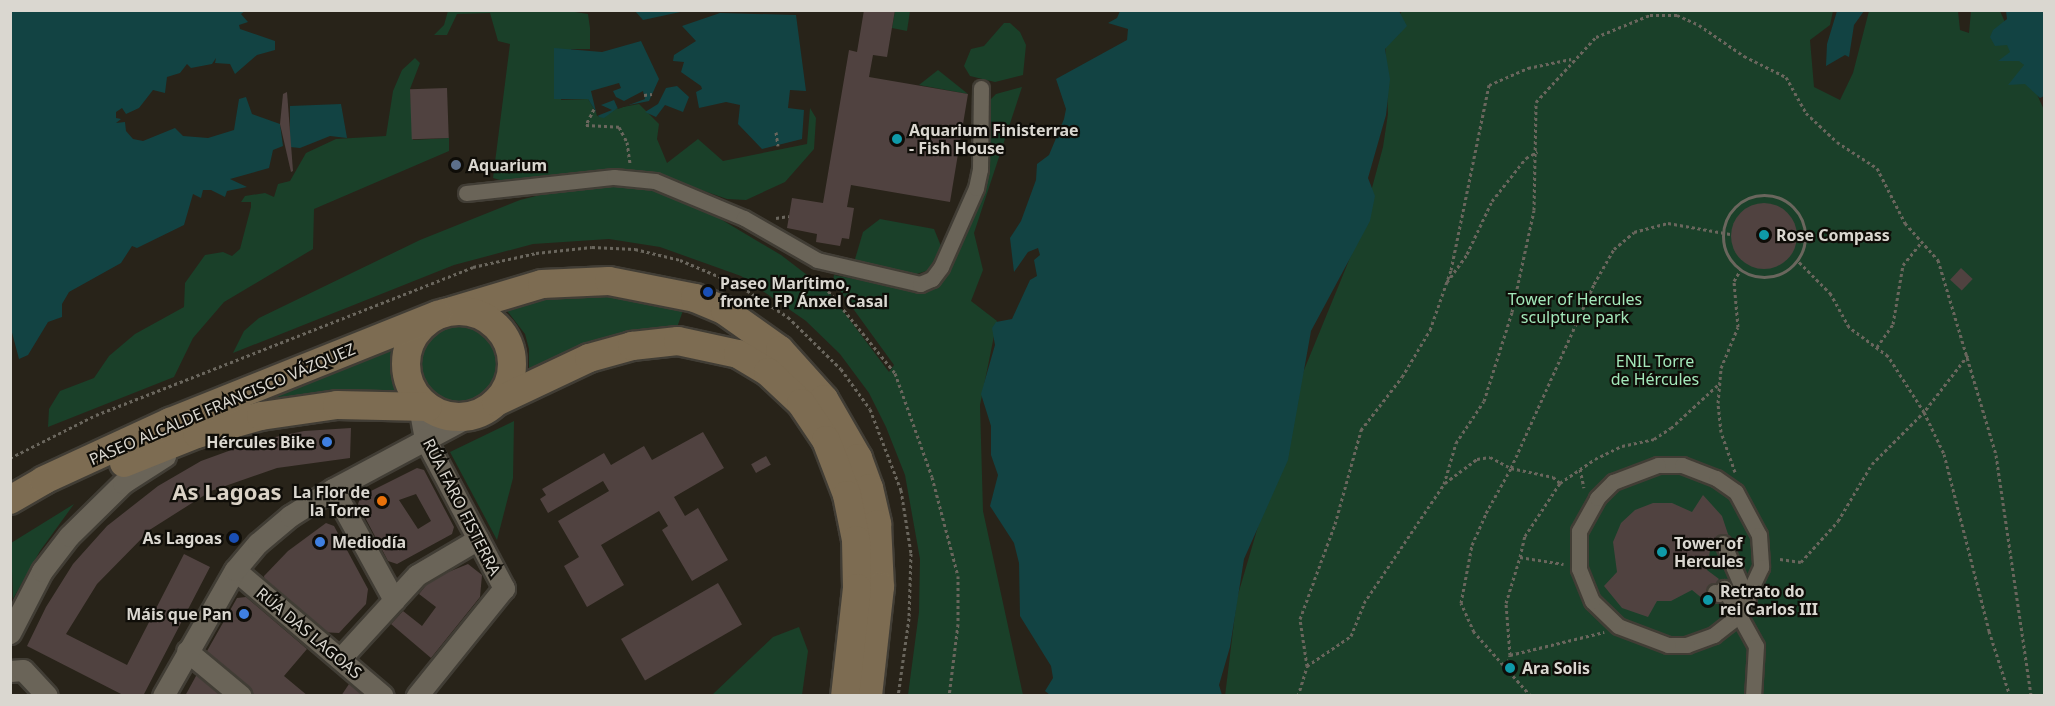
<!DOCTYPE html>
<meta charset="utf-8">
<style>
body{margin:0}
#map{position:relative;width:2055px;height:706px;overflow:hidden;background:#282319;font-family:"Noto Sans",sans-serif}
div>[style]{position:absolute}
.green>*{inset:0;background:#1a4029}
.round{border-radius:50%}
.water>*{inset:0;background:#124343}
.pier>*{inset:0;background:#282319}
.building>*{inset:0;background:#504240;transform-origin:0 0}
.path>*{height:3px;margin-top:-1.5px;transform-origin:0;background:repeating-linear-gradient(90deg,#6a665d 0 3px,transparent 0 6px)}
.path>.ring{margin:-1.5px;padding:0;box-sizing:content-box;background:none;border:3px solid #6a665d;border-radius:50%}
.roads{filter:drop-shadow(2px 0 #413d35) drop-shadow(-2px 0 #413d35) drop-shadow(0 2px #413d35) drop-shadow(0 -2px #413d35)}
.pedestrian>*{height:15px;margin:-7.5px;padding:0 7.5px;transform-origin:7.5px;border-radius:7.5px;background:#6a6458}
.minor>*{height:21px;margin:-10.5px;padding:0 10.5px;transform-origin:10.5px;border-radius:10.5px;background:#6a6458}
.secondary>*{height:28px;margin:-14px;padding:0 14px;transform-origin:14px;border-radius:14px;background:#7d6c52}
.secondary>.ring{margin:-14px;padding:0;box-sizing:content-box;background:none;border:28px solid #7d6c52;border-radius:50%}
.dots>*{width:16px;height:16px;translate:-50% -50%;box-sizing:border-box;border:3px solid #0f0d08;border-radius:50%}
span{translate:-50% -50%;white-space:nowrap;text-align:center;line-height:1.15;-webkit-text-stroke:4.5px #0f0d08;paint-order:stroke}
.poi-label{font-size:16px;color:#dad7d0;font-weight:700}
.left{translate:0 -50%;text-align:left}
.right{translate:-100% -50%;text-align:right}
.park-label{font-size:16px;color:#a3e8ba}
.street-label{font-size:16px;color:#dad7d0}
.district-label{font-size:22px;color:#dad2c6;font-weight:700}
.frame{position:absolute;inset:0;border:12px solid #dad7d0;pointer-events:none}
</style>
<div id="map">
<div class="green">
<div style="clip-path:polygon(562px 10px,588px 14px,590px 28px,590px 49px,571px 49px,561px 100px,588px 99px,599px 117px,618px 108px,639px 104px,659px 124px,657px 139px,667px 163px,698px 139px,723px 161px,807px 144px,810px 108px,816px 118px,814px 149px,785px 182px,746px 200px,727px 199px,664px 177px,624px 169px,507px 182px,493px 178px,510px 44px,498px 41px,490px 13px,457px 14px,447px 35px,434px 35px,444px 25px,448px 11px)"></div>
<div style="clip-path:polygon(895px 11px,910px 11px,907px 31px,892px 28px)"></div>
<div style="clip-path:polygon(1402px 11px,1833px 11px,1830px 25px,1810px 40px,1814px 87px,1840px 100px,1853px 73px,1869px 11px,1958px 11px,1960px 30px,1969px 33px,1971px 11px,2000px 11px,2044px 110px,2044px 695px,1225px 696px,1237px 598px,1304px 370px,1359px 236px,1383px 147px,1388px 114px,1385px 38px)"></div>
<div style="clip-path:polygon(1004px 23px,1010px 23px,1020px 32px,1026px 45px,1023px 75px,995px 82px,970px 76px,964px 66px,971px 49px,984px 46px)"></div>
<div style="clip-path:polygon(415px 58px,420px 63px,410px 89px,413px 140px,449px 138px,449px 151px,314px 209px,313px 249px,224px 302px,193px 338px,174px 377px,48px 427px,49px 409px,60px 391px,94px 378px,109px 356px,135px 334px,184px 307px,185px 283px,205px 255px,223px 252px,232px 256px,240px 249px,251px 207px,251px 202px,241px 202px,245px 196px,265px 193px,274px 197px,278px 184px,290px 181px,306px 153px,336px 139px,386px 136px,393px 91px,402px 70px)"></div>
<div style="clip-path:polygon(938px 70px,968px 94px,919px 85px)"></div>
<div style="clip-path:polygon(1022px 87px,974px 233px,983px 270px,971px 301px,997px 321px,980px 405px,983px 511px,1023px 695px,908px 695px,919px 612px,920px 559px,905px 475px,886px 427px,869px 393px,840px 354px,806px 321px,741px 276px,660px 247px,609px 239px,533px 244px,454px 265px,233px 353px,244px 331px,259px 318px,420px 240px,520px 200px,560px 190px,629px 184px,655px 188px,692px 202px,781px 255px,828px 291px,889px 372px,894px 365px,833px 281px,834px 275px,918px 291px,933px 289px,955px 257px,978px 196px,990px 100px,996px 94px)"></div>
<div style="clip-path:polygon(880px 219px,934px 229px,941px 246px,929px 270px,911px 276px,853px 266px,863px 232px)"></div>
<div style="clip-path:polygon(570px 289px,685px 305px,675px 333px,529px 374px,529px 349px,525px 334px,501px 303px)"></div>
<div class="round" style="left:421px;top:321px;width:82px;height:82px"></div>
<div style="clip-path:polygon(397px 343px,394px 371px,403px 397px,322px 396px,231px 408px)"></div>
<div style="clip-path:polygon(514px 421px,513px 478px,497px 540px,450px 452px)"></div>
<div style="clip-path:polygon(74px 504px,40px 551px,13px 599px,11px 543px)"></div>
<div style="clip-path:polygon(799px 627px,808px 651px,802px 695px,712px 695px,773px 637px)"></div>
</div>
<div class="water">
<div style="clip-path:polygon(11px 10px,245px 11px,241px 14px,248px 22px,239px 25px,240px 29px,275px 41px,275px 50px,257px 55px,235px 74px,230px 64px,215px 63px,216px 58px,212px 64px,191px 68px,187px 64px,180px 73px,167px 77px,165px 93px,153px 90px,139px 108px,126px 114px,122px 108px,116px 112px,116px 118px,121px 119px,116px 123px,125px 122px,126px 131px,133px 139px,143px 141px,175px 128px,183px 136px,208px 138px,234px 130px,239px 99px,246px 97px,252px 114px,280px 124px,283px 146px,273px 150px,269px 168px,230px 179px,247px 187px,227px 191px,225px 197px,211px 190px,203px 190px,201px 198px,193px 194px,184px 225px,137px 248px,132px 246px,121px 263px,69px 292px,62px 304px,62px 317px,48px 322px,28px 355px,19px 359px,10px 325px)"></div>
<div style="clip-path:polygon(635px 11px,685px 11px,643px 20px)"></div>
<div style="clip-path:polygon(1120px 11px,1399px 11px,1407px 26px,1385px 49px,1390px 79px,1386px 115px,1368px 178px,1375px 196px,1370px 221px,1311px 331px,1288px 460px,1244px 559px,1230px 647px,1219px 685px,1222px 695px,1050px 695px,1045px 691px,1053px 678px,1051px 666px,1020px 616px,1019px 563px,1014px 543px,990px 506px,998px 475px,991px 455px,991px 426px,981px 394px,995px 345px,992px 328px,996px 322px,1012px 319px,1030px 280px,1037px 276px,1034px 260px,1040px 255px,1038px 248px,1028px 252px,1014px 272px,1010px 238px,1021px 221px,1036px 180px,1037px 164px,1049px 155px,1064px 119px,1066px 109px,1056px 79px,1127px 40px,1128px 29px,1108px 23px,1117px 18px)"></div>
<div style="clip-path:polygon(1837px 11px,1864px 11px,1854px 25px,1849px 57px,1845px 55px,1826px 66px,1827px 44px)"></div>
<div style="clip-path:polygon(2006px 11px,2044px 11px,2044px 96px,2040px 98px,2025px 84px,2008px 85px,2024px 65px,2019px 61px,1998px 61px,2010px 52px,2007px 45px,1995px 46px,1990px 37px,1993px 30px,2007px 19px)"></div>
<div style="clip-path:polygon(720px 13px,796px 15px,806px 91px,790px 90px,788px 108px,804px 110px,802px 139px,762px 149px,738px 124px,740px 105px,726px 102px,699px 108px,696px 92px,702px 89px,701px 86px,681px 72px,684px 62px,673px 61px,674px 55px,696px 41px,682px 26px)"></div>
<div style="clip-path:polygon(641px 41px,659px 79px,649px 101px,619px 107px,604px 118px,599px 117px,588px 99px,554px 99px,554px 48px,602px 52px)"></div>
<div style="clip-path:polygon(677px 86px,689px 97px,683px 112px,665px 105px,656px 117px,645px 112px,658px 104px,666px 88px)"></div>
<div style="clip-path:polygon(341px 104px,347px 138px,330px 136px,300px 148px,290px 147px,290px 106px)"></div>
</div>
<div class="pier">
<div style="clip-path:polygon(619px 83px,621px 88px,613px 91px,616px 97px,624px 101px,643px 91px,645px 99px,618px 109px,614px 100px,601px 105px,612px 110px,597px 116px,591px 91px)"></div>
</div>
<div class="building">
<div style="clip-path:polygon(864px 10px,895px 10px,887px 57px,873px 55px,869px 77px,968px 94px,950px 202px,851px 185px,847px 207px,854px 208px,849px 239px,842px 238px,840px 246px,816px 242px,817px 234px,787px 228px,792px 198px,823px 203px,849px 50px,857px 52px)"></div>
<div style="left:447px;top:88px;width:50px;height:37px;rotate:88deg"></div>
<div style="clip-path:polygon(287px 92px,293px 171px,291px 172px,280px 124px,283px 94px)"></div>
<div class="round" style="left:1731px;top:203px;width:66px;height:66px"></div>
<div style="left:1961px;top:268px;width:16px;height:16px;rotate:43deg"></div>
<div style="clip-path:polygon(351px 428px,350px 458px,277px 468px,211px 491px,151px 529px,97px 584px,66px 634px,127px 665px,184px 554px,210px 567px,143px 696px,125px 696px,27px 646px,46px 607px,73px 564px,107px 526px,158px 486px,201px 461px,256px 441px,304px 431px)"></div>
<div style="clip-path:polygon(703px 432px,724px 468px,674px 497px,685px 516px,698px 508px,728px 560px,692px 581px,662px 530px,668px 526px,659px 511px,601px 545px,624px 585px,587px 607px,564px 566px,579px 557px,558px 521px,609px 491px,603px 481px,548px 513px,540px 499px,546px 495px,542px 489px,604px 453px,611px 465px,644px 446px,652px 460px)"></div>
<div style="left:766px;top:456px;width:10px;height:17px;rotate:61deg"></div>
<div style="clip-path:polygon(evenodd,417px 468px,424px 470px,454px 527px,452px 534px,397px 564px,388px 561px,358px 504px,361px 496px,417px 468px,416px 494px,431px 521px,418px 529px,399px 500px,416px 494px)"></div>
<div style="clip-path:polygon(1703px 495px,1722px 516px,1731px 543px,1711px 544px,1707px 570px,1719px 579px,1703px 599px,1692px 590px,1671px 601px,1657px 601px,1648px 617px,1622px 608px,1604px 586px,1617px 572px,1613px 542px,1621px 523px,1635px 510px,1653px 503px,1672px 503px,1692px 512px)"></div>
<div style="clip-path:polygon(326px 523px,334px 526px,368px 589px,366px 604px,339px 633px,320px 632px,265px 585px,264px 576px,288px 551px)"></div>
<div style="clip-path:polygon(468px 564px,482px 575px,480px 597px,431px 658px,391px 624px,403px 611px,422px 626px,436px 607px,419px 594px,431px 579px)"></div>
<div style="left:718px;top:583px;width:48px;height:112px;rotate:60deg"></div>
<div style="clip-path:polygon(246px 597px,307px 649px,284px 676px,308px 696px,254px 696px,210px 659px,207px 651px,237px 598px)"></div>
<div style="clip-path:polygon(205px 673px,232px 696px,185px 696px,196px 676px)"></div>
<div style="clip-path:polygon(349px 684px,357px 687px,368px 696px,341px 696px)"></div>
</div>
<div class="path">
<div style="left:644px;top:95px;width:8px;rotate:-7deg"></div>
<div style="left:594px;top:109px;width:18px;rotate:117deg"></div>
<div style="left:586px;top:125px;width:33px;rotate:3deg"></div>
<div style="left:619px;top:127px;width:17px;rotate:62deg"></div>
<div style="left:627px;top:142px;width:22px;rotate:82deg"></div>
<div style="left:776px;top:132px;width:14px;rotate:82deg"></div>
<div class="ring" style="left:1723px;top:195px;width:79px;height:79px"></div>
<div style="left:776px;top:218px;width:13px;rotate:-9deg"></div>
<div style="left:817px;top:277px;width:124px;rotate:50.9deg"></div>
<div style="left:895px;top:373px;width:110px;rotate:70.4deg"></div>
<div style="left:932px;top:477px;width:102px;rotate:75.3deg"></div>
<div style="left:958px;top:576px;width:48px;rotate:90deg"></div>
<div style="left:958px;top:624px;width:73px;rotate:97.1deg"></div>
<div style="left:1447px;top:282px;width:34px;rotate:-54deg"></div>
<div style="left:1467px;top:254px;width:59px;rotate:-64.7deg"></div>
<div style="left:1492px;top:201px;width:55px;rotate:-51.7deg"></div>
<div style="left:1526px;top:158px;width:13px;rotate:-29deg"></div>
<div style="left:1877px;top:347px;width:28px;rotate:-55deg"></div>
<div style="left:1893px;top:324px;width:60px;rotate:-80.4deg"></div>
<div style="left:1903px;top:265px;width:28px;rotate:-51deg"></div>
<div style="left:1968px;top:355px;width:72px;rotate:127.7deg"></div>
<div style="left:1924px;top:412px;width:47px;rotate:64.5deg"></div>
<div style="left:1944px;top:454px;width:183px;rotate:75.7deg"></div>
<div style="left:1989px;top:631px;width:68px;rotate:72.1deg"></div>
<div style="left:10px;top:458px;width:96px;rotate:-26.6deg"></div>
<div style="left:96px;top:415px;width:405px;rotate:-21.4deg"></div>
<div style="left:473px;top:267px;width:65px;rotate:-12.5deg"></div>
<div style="left:536px;top:253px;width:56px;rotate:-6.1deg"></div>
<div style="left:592px;top:247px;width:43px;rotate:2.7deg"></div>
<div style="left:635px;top:249px;width:46px;rotate:13.7deg"></div>
<div style="left:680px;top:260px;width:62px;rotate:22.8deg"></div>
<div style="left:737px;top:284px;width:61px;rotate:32.9deg"></div>
<div style="left:788px;top:317px;width:74px;rotate:44.5deg"></div>
<div style="left:841px;top:369px;width:49px;rotate:54.1deg"></div>
<div style="left:870px;top:409px;width:87px;rotate:69.1deg"></div>
<div style="left:901px;top:490px;width:64px;rotate:81deg"></div>
<div style="left:911px;top:553px;width:65px;rotate:91.8deg"></div>
<div style="left:909px;top:618px;width:79px;rotate:98deg"></div>
<div style="left:1580px;top:469px;width:19px;rotate:78deg"></div>
<div style="left:1735px;top:472px;width:42px;rotate:-109.3deg"></div>
<div style="left:1721px;top:432px;width:29px;rotate:-96deg"></div>
<div style="left:1718px;top:403px;width:35px;rotate:-85deg"></div>
<div style="left:1721px;top:368px;width:44px;rotate:-67.5deg"></div>
<div style="left:1738px;top:327px;width:46px;rotate:-95deg"></div>
<div style="left:1734px;top:281px;width:14px;rotate:-60deg"></div>
<div style="left:1445px;top:483px;width:40px;rotate:-37deg"></div>
<div style="left:1477px;top:459px;width:13px;rotate:-9deg"></div>
<div style="left:1490px;top:457px;width:24px;rotate:28deg"></div>
<div style="left:1511px;top:468px;width:43px;rotate:12.1deg"></div>
<div style="left:1553px;top:477px;width:9px;rotate:41deg"></div>
<div style="left:1520px;top:557px;width:22px;rotate:-77deg"></div>
<div style="left:1525px;top:536px;width:64px;rotate:-56.6deg"></div>
<div style="left:1560px;top:483px;width:42px;rotate:-34.4deg"></div>
<div style="left:1595px;top:459px;width:30px;rotate:-26deg"></div>
<div style="left:1622px;top:446px;width:33px;rotate:-12deg"></div>
<div style="left:1654px;top:439px;width:20px;rotate:-33deg"></div>
<div style="left:1671px;top:428px;width:67px;rotate:-42.6deg"></div>
<div style="left:1780px;top:559px;width:21px;rotate:8deg"></div>
<div style="left:1801px;top:562px;width:55px;rotate:-47.9deg"></div>
<div style="left:1838px;top:521px;width:66px;rotate:-59.2deg"></div>
<div style="left:1872px;top:464px;width:74px;rotate:-45deg"></div>
<div style="left:1924px;top:412px;width:67px;rotate:-122.7deg"></div>
<div style="left:1888px;top:356px;width:49px;rotate:-143.4deg"></div>
<div style="left:1849px;top:327px;width:38px;rotate:-119deg"></div>
<div style="left:1831px;top:294px;width:48px;rotate:-135deg"></div>
<div style="left:1510px;top:655px;width:97px;rotate:-13.7deg"></div>
<div style="left:1307px;top:666px;width:48px;rotate:-98.5deg"></div>
<div style="left:1300px;top:619px;width:101px;rotate:-69.8deg"></div>
<div style="left:1335px;top:524px;width:98px;rotate:-74.5deg"></div>
<div style="left:1361px;top:430px;width:67px;rotate:-52.3deg"></div>
<div style="left:1402px;top:377px;width:55px;rotate:-59.2deg"></div>
<div style="left:1430px;top:330px;width:64px;rotate:-70.7deg"></div>
<div style="left:1451px;top:270px;width:189px;rotate:-78.4deg"></div>
<div style="left:1489px;top:85px;width:43px;rotate:-23.6deg"></div>
<div style="left:1528px;top:68px;width:44px;rotate:-11.8deg"></div>
<div style="left:1507px;top:668px;width:13px;rotate:-77deg"></div>
<div style="left:1510px;top:655px;width:52px;rotate:-94.4deg"></div>
<div style="left:1506px;top:603px;width:48px;rotate:-73.1deg"></div>
<div style="left:1520px;top:557px;width:44px;rotate:9.2deg"></div>
<div style="left:1298px;top:696px;width:31px;rotate:-73deg"></div>
<div style="left:1307px;top:666px;width:53px;rotate:-34.3deg"></div>
<div style="left:1351px;top:636px;width:35px;rotate:-68deg"></div>
<div style="left:1364px;top:603px;width:143px;rotate:-56.1deg"></div>
<div style="left:1444px;top:484px;width:43px;rotate:-73.7deg"></div>
<div style="left:1456px;top:443px;width:50px;rotate:-56.3deg"></div>
<div style="left:1484px;top:401px;width:93px;rotate:-72.5deg"></div>
<div style="left:1512px;top:312px;width:104px;rotate:-77.8deg"></div>
<div style="left:1534px;top:210px;width:108px;rotate:-88.9deg"></div>
<div style="left:1536px;top:102px;width:88px;rotate:-47.3deg"></div>
<div style="left:1596px;top:37px;width:58px;rotate:-22.2deg"></div>
<div style="left:1650px;top:15px;width:27px"></div>
<div style="left:1677px;top:15px;width:24px;rotate:24deg"></div>
<div style="left:1699px;top:25px;width:55px;rotate:34.6deg"></div>
<div style="left:1744px;top:56px;width:47px;rotate:26.6deg"></div>
<div style="left:1786px;top:77px;width:41px;rotate:60.9deg"></div>
<div style="left:1806px;top:113px;width:42px;rotate:43.1deg"></div>
<div style="left:1837px;top:142px;width:48px;rotate:33deg"></div>
<div style="left:1877px;top:168px;width:62px;rotate:63deg"></div>
<div style="left:1905px;top:223px;width:50px;rotate:48.3deg"></div>
<div style="left:1938px;top:260px;width:203px;rotate:73.4deg"></div>
<div style="left:1996px;top:455px;width:244px;rotate:81.7deg"></div>
<div style="left:1531px;top:696px;width:86px;rotate:-131.7deg"></div>
<div style="left:1474px;top:632px;width:32px;rotate:-114deg"></div>
<div style="left:1461px;top:603px;width:59px;rotate:-79.3deg"></div>
<div style="left:1472px;top:545px;width:35px;rotate:-66deg"></div>
<div style="left:1486px;top:513px;width:51px;rotate:-60.9deg"></div>
<div style="left:1511px;top:468px;width:202px;rotate:-65.7deg"></div>
<div style="left:1594px;top:284px;width:40px;rotate:-60.3deg"></div>
<div style="left:1614px;top:249px;width:26px;rotate:-40deg"></div>
<div style="left:1634px;top:232px;width:35px;rotate:-15deg"></div>
<div style="left:1668px;top:223px;width:63px;rotate:10.1deg"></div>
</div>
<div class="roads">
<div class="pedestrian">
<div style="left:466px;top:193px;width:149px;rotate:-6.2deg"></div>
<div style="left:614px;top:177px;width:41px;rotate:5.6deg"></div>
<div style="left:655px;top:181px;width:96px;rotate:22.6deg"></div>
<div style="left:744px;top:218px;width:84px;rotate:29.9deg"></div>
<div style="left:817px;top:260px;width:106px;rotate:13.1deg"></div>
<div style="left:920px;top:284px;width:13px;rotate:-23deg"></div>
<div style="left:932px;top:279px;width:15px;rotate:-53deg"></div>
<div style="left:941px;top:267px;width:86px;rotate:-66.1deg"></div>
<div style="left:976px;top:188px;width:19px;rotate:-78deg"></div>
<div style="left:980px;top:169px;width:81px;rotate:-89.3deg"></div>
<div style="left:1658px;top:465px;width:24px"></div>
<div style="left:1682px;top:465px;width:36px;rotate:21deg"></div>
<div style="left:1716px;top:478px;width:24px;rotate:35deg"></div>
<div style="left:1736px;top:492px;width:49px;rotate:61.9deg"></div>
<div style="left:1759px;top:535px;width:32px;rotate:86deg"></div>
<div style="left:1761px;top:567px;width:54px;rotate:115.1deg"></div>
<div style="left:1738px;top:616px;width:31px;rotate:142deg"></div>
<div style="left:1714px;top:635px;width:29px;rotate:160deg"></div>
<div style="left:1687px;top:645px;width:19px;rotate:180deg"></div>
<div style="left:1668px;top:645px;width:53px;rotate:-159.2deg"></div>
<div style="left:1618px;top:626px;width:36px;rotate:-136deg"></div>
<div style="left:1592px;top:601px;width:35px;rotate:-112deg"></div>
<div style="left:1579px;top:569px;width:38px;rotate:-90deg"></div>
<div style="left:1579px;top:531px;width:38px;rotate:-61deg"></div>
<div style="left:1597px;top:498px;width:23px;rotate:-45deg"></div>
<div style="left:1613px;top:482px;width:48px;rotate:-20.7deg"></div>
<div style="left:1723px;top:543px;width:63px;rotate:66.7deg"></div>
<div style="left:1715px;top:592px;width:4px;rotate:27deg"></div>
<div style="left:1719px;top:594px;width:8px;rotate:-50deg"></div>
<div style="left:1724px;top:588px;width:66px;rotate:61.1deg"></div>
<div style="left:1756px;top:646px;width:50px;rotate:93.4deg"></div>
</div>
<div class="minor">
<div style="left:417px;top:395px;width:45px;rotate:79.7deg"></div>
<div style="left:425px;top:439px;width:169px;rotate:62.1deg"></div>
<div style="left:504px;top:588px;width:139px;rotate:128.9deg"></div>
<div style="left:333px;top:489px;width:127px;rotate:61.2deg"></div>
<div style="left:235px;top:570px;width:194px;rotate:40.4deg"></div>
<div style="left:10px;top:633px;width:70px;rotate:-62.7deg"></div>
<div style="left:42px;top:571px;width:44px;rotate:-52.4deg"></div>
<div style="left:69px;top:536px;width:76px;rotate:-44.5deg"></div>
<div style="left:123px;top:483px;width:50px;rotate:-32.7deg"></div>
<div style="left:187px;top:651px;width:70px;rotate:39.8deg"></div>
<div style="left:340px;top:659px;width:114px;rotate:-47.5deg"></div>
<div style="left:417px;top:575px;width:71px;rotate:-30.5deg"></div>
<div style="left:10px;top:671px;width:13px;rotate:-4deg"></div>
<div style="left:23px;top:670px;width:35px;rotate:47deg"></div>
<div style="left:163px;top:696px;width:145px;rotate:-60.3deg"></div>
<div style="left:235px;top:570px;width:35px;rotate:-50deg"></div>
<div style="left:258px;top:543px;width:42px;rotate:-40.2deg"></div>
<div style="left:290px;top:516px;width:51px;rotate:-32.1deg"></div>
<div style="left:333px;top:489px;width:155px;rotate:-28.1deg"></div>
</div>
<div class="secondary">
<div style="left:452px;top:311px;width:94px;rotate:-16.7deg"></div>
<div style="left:542px;top:284px;width:67px;rotate:-2.6deg"></div>
<div style="left:609px;top:281px;width:88px;rotate:11.2deg"></div>
<div style="left:695px;top:298px;width:33px;rotate:23deg"></div>
<div style="left:725px;top:311px;width:67px;rotate:35.3deg"></div>
<div style="left:780px;top:350px;width:66px;rotate:48.1deg"></div>
<div style="left:824px;top:399px;width:68px;rotate:60deg"></div>
<div style="left:858px;top:458px;width:32px;rotate:70deg"></div>
<div style="left:869px;top:488px;width:37px;rotate:77deg"></div>
<div style="left:877px;top:524px;width:63px;rotate:87.3deg"></div>
<div style="left:880px;top:587px;width:110px;rotate:96.3deg"></div>
<div class="ring" style="left:406px;top:311px;width:78px;height:78px"></div>
<div style="left:496px;top:402px;width:103px;rotate:-25.3deg"></div>
<div style="left:589px;top:358px;width:45px;rotate:-15.6deg"></div>
<div style="left:632px;top:346px;width:46px;rotate:-6.2deg"></div>
<div style="left:678px;top:341px;width:61px;rotate:12.2deg"></div>
<div style="left:738px;top:354px;width:35px;rotate:31deg"></div>
<div style="left:768px;top:372px;width:45px;rotate:43.2deg"></div>
<div style="left:801px;top:403px;width:45px;rotate:56deg"></div>
<div style="left:826px;top:440px;width:59px;rotate:69.1deg"></div>
<div style="left:847px;top:495px;width:46px;rotate:78.7deg"></div>
<div style="left:856px;top:540px;width:48px;rotate:88.8deg"></div>
<div style="left:857px;top:588px;width:109px;rotate:96.3deg"></div>
<div style="left:124px;top:463px;width:79px;rotate:-21.7deg"></div>
<div style="left:197px;top:434px;width:66px;rotate:-15.7deg"></div>
<div style="left:261px;top:416px;width:77px;rotate:-8.2deg"></div>
<div style="left:337px;top:405px;width:91px;rotate:1.3deg"></div>
<div style="left:10px;top:500px;width:39px;rotate:-30deg"></div>
<div style="left:44px;top:480px;width:139px;rotate:-24.7deg"></div>
<div style="left:170px;top:422px;width:288px;rotate:-21.8deg"></div>
</div>
</div>
<div class="dots">
<div style="left:897px;top:139px;background:#0f9aa8"></div>
<div style="left:456px;top:165px;background:#5c6f8a"></div>
<div style="left:1764px;top:235px;background:#0f9aa8"></div>
<div style="left:708px;top:292px;background:#1a4fb4"></div>
<div style="left:327px;top:442px;background:#3f7fe0"></div>
<div style="left:382px;top:501px;background:#e8710a"></div>
<div style="left:234px;top:538px;background:#1a4fb4"></div>
<div style="left:320px;top:542px;background:#3f7fe0"></div>
<div style="left:1662px;top:552px;background:#0f9aa8"></div>
<div style="left:1708px;top:600px;background:#0f9aa8"></div>
<div style="left:244px;top:614px;background:#3f7fe0"></div>
<div style="left:1510px;top:668px;background:#0f9aa8"></div>
</div>
<div class="poi-label">
<span class="left" style="left:909px;top:139px">Aquarium Finisterrae<br>- Fish House</span>
<span class="left" style="left:468px;top:165px">Aquarium</span>
<span class="left" style="left:1776px;top:235px">Rose Compass</span>
<span class="left" style="left:720px;top:292px">Paseo Marítimo,<br>fronte FP Ánxel Casal</span>
<span class="right" style="left:315px;top:442px">Hércules Bike</span>
<span class="right" style="left:370px;top:501px">La Flor de<br>la Torre</span>
<span class="right" style="left:222px;top:538px">As Lagoas</span>
<span class="left" style="left:332px;top:542px">Mediodía</span>
<span class="left" style="left:1674px;top:552px">Tower of<br>Hercules</span>
<span class="left" style="left:1720px;top:600px">Retrato do<br>rei Carlos III</span>
<span class="right" style="left:232px;top:614px">Máis que Pan</span>
<span class="left" style="left:1522px;top:668px">Ara Solis</span>
</div>
<div class="park-label">
<span style="left:1575px;top:308px">Tower of Hercules<br>sculpture park</span>
<span style="left:1655px;top:370px">ENIL Torre<br>de Hércules</span>
</div>
<div class="street-label">
<span style="left:222px;top:404px;rotate:-23deg">PASEO ALCALDE FRANCISCO VÁZQUEZ</span>
<span style="left:462px;top:507px;rotate:63deg">RÚA FARO FISTERRA</span>
<span style="left:309px;top:633px;rotate:40deg">RÚA DAS LAGOAS</span>
</div>
<div class="district-label">
<span style="left:227px;top:492px">As Lagoas</span>
</div>
<div class="frame"></div>
</div>
